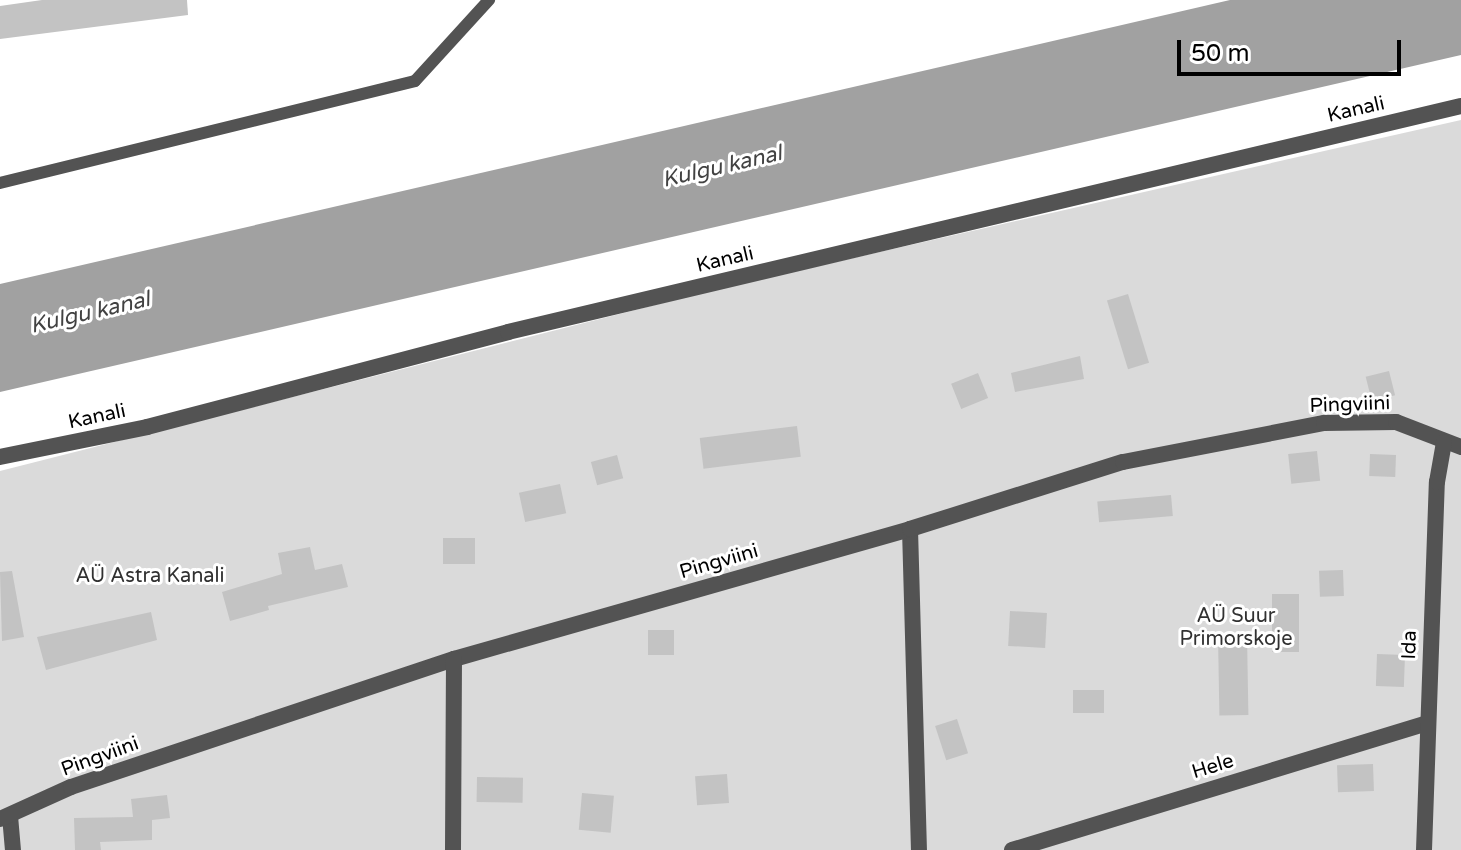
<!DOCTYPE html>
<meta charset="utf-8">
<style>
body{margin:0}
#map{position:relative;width:1461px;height:850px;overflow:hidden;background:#fff;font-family:"Varela Round",sans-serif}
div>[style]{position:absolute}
.green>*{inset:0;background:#dadada}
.water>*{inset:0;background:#a1a1a1}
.building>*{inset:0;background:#c3c3c3;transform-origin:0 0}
.lane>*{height:12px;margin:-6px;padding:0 6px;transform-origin:6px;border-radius:6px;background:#535353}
.street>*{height:16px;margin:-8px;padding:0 8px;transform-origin:8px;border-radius:8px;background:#535353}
span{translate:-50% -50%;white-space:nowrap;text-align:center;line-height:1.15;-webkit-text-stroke:6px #fff;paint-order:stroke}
.street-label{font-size:20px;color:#000}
.park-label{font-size:20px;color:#313131}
.water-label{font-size:22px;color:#424242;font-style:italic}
.scale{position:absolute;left:1177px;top:40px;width:224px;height:36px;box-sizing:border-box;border:4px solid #000;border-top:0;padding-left:10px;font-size:24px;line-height:28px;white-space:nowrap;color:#000;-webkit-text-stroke:6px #fff;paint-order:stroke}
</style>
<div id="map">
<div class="green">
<div style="clip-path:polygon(1461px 120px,1461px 850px,0 850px,0 471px,730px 286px)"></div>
</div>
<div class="water">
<div style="clip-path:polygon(1230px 0,1461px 0,1461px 55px,0 392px,0 284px)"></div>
</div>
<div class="building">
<div style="clip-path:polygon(42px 0,187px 0,188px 15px,0 39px,0 6px)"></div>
<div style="left:1128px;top:294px;width:72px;height:22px;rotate:73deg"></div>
<div style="clip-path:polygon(1080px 356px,1084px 379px,1015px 392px,1011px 373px)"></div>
<div style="left:1389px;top:371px;width:25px;height:24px;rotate:76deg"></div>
<div style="left:978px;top:373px;width:27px;height:29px;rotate:68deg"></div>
<div style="left:797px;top:426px;width:31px;height:98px;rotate:83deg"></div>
<div style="left:1317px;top:451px;width:30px;height:29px;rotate:84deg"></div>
<div style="left:1370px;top:454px;width:26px;height:22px;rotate:2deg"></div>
<div style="left:617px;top:455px;width:24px;height:27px;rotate:75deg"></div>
<div style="left:560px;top:484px;width:30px;height:42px;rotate:78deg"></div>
<div style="left:1171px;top:495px;width:21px;height:74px;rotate:85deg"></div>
<div style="left:443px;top:538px;width:32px;height:26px"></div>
<div style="clip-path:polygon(310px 547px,315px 570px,342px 564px,348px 587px,268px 606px,269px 610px,230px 621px,222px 592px,282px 574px,278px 553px)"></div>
<div style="left:1343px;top:570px;width:26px;height:24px;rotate:88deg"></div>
<div style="clip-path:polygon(12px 571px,24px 637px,2px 641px,0 572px)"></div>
<div style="left:1299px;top:594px;width:58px;height:27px;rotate:90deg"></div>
<div style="left:1010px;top:611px;width:37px;height:35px;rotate:3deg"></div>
<div style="clip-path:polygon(151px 612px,157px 640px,46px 670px,37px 637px)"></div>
<div style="left:674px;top:630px;width:25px;height:26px;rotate:90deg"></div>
<div style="left:1247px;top:635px;width:80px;height:29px;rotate:89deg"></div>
<div style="left:1377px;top:654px;width:28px;height:32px;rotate:2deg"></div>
<div style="left:1073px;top:690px;width:31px;height:23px"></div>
<div style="left:957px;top:719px;width:36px;height:23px;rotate:72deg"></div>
<div style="left:1373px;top:764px;width:27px;height:36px;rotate:88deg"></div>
<div style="left:727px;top:774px;width:29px;height:32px;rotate:86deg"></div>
<div style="left:477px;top:777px;width:46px;height:25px;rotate:1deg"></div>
<div style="left:582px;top:793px;width:32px;height:37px;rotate:5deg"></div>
<div style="clip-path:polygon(167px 795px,170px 818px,152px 820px,152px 840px,100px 842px,101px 850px,75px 850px,74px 818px,133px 817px,131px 799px)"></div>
</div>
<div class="lane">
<div style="left:0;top:183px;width:427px;rotate:-13.8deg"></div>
<div style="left:415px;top:81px;width:110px;rotate:-47.6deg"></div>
</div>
<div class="street">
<div style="left:0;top:457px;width:150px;rotate:-11.5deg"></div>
<div style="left:147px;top:427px;width:373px;rotate:-14.7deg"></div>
<div style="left:508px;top:332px;width:979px;rotate:-13.34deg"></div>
<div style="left:910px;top:529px;width:321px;rotate:88.4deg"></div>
<div style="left:10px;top:816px;width:34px;rotate:85deg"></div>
<div style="left:0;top:819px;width:78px;rotate:-24.3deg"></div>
<div style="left:71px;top:787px;width:404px;rotate:-18.5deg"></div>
<div style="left:454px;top:659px;width:474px;rotate:-15.9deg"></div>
<div style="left:910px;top:529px;width:223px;rotate:-17.5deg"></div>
<div style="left:1123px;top:462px;width:205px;rotate:-11deg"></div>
<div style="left:1324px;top:423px;width:72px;rotate:-0.8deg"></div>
<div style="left:1396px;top:422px;width:70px;rotate:21deg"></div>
<div style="left:453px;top:850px;width:191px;rotate:-89.7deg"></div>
<div style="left:1012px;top:850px;width:434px;rotate:-17deg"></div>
<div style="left:1424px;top:850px;width:368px;rotate:-88deg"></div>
<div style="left:1437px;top:482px;width:40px;rotate:-80deg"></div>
</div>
<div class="street-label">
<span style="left:1356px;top:110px;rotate:-13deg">Kanali</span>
<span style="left:725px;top:260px;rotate:-13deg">Kanali</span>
<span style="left:1350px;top:405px;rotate:-2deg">Pingviini</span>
<span style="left:97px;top:417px;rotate:-12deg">Kanali</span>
<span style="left:719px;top:562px;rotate:-16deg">Pingviini</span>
<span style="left:1410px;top:645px;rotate:-88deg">Ida</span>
<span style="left:100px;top:757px;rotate:-20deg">Pingviini</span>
<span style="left:1213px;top:767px;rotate:-17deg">Hele</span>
</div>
<div class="park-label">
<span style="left:150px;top:576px">AÜ Astra Kanali</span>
<span style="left:1236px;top:628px">AÜ Suur<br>Primorskoje</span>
</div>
<div class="water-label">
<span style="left:722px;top:167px;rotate:-13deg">Kulgu kanal</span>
<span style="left:90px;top:313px;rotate:-13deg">Kulgu kanal</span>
</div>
<div class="scale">50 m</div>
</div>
